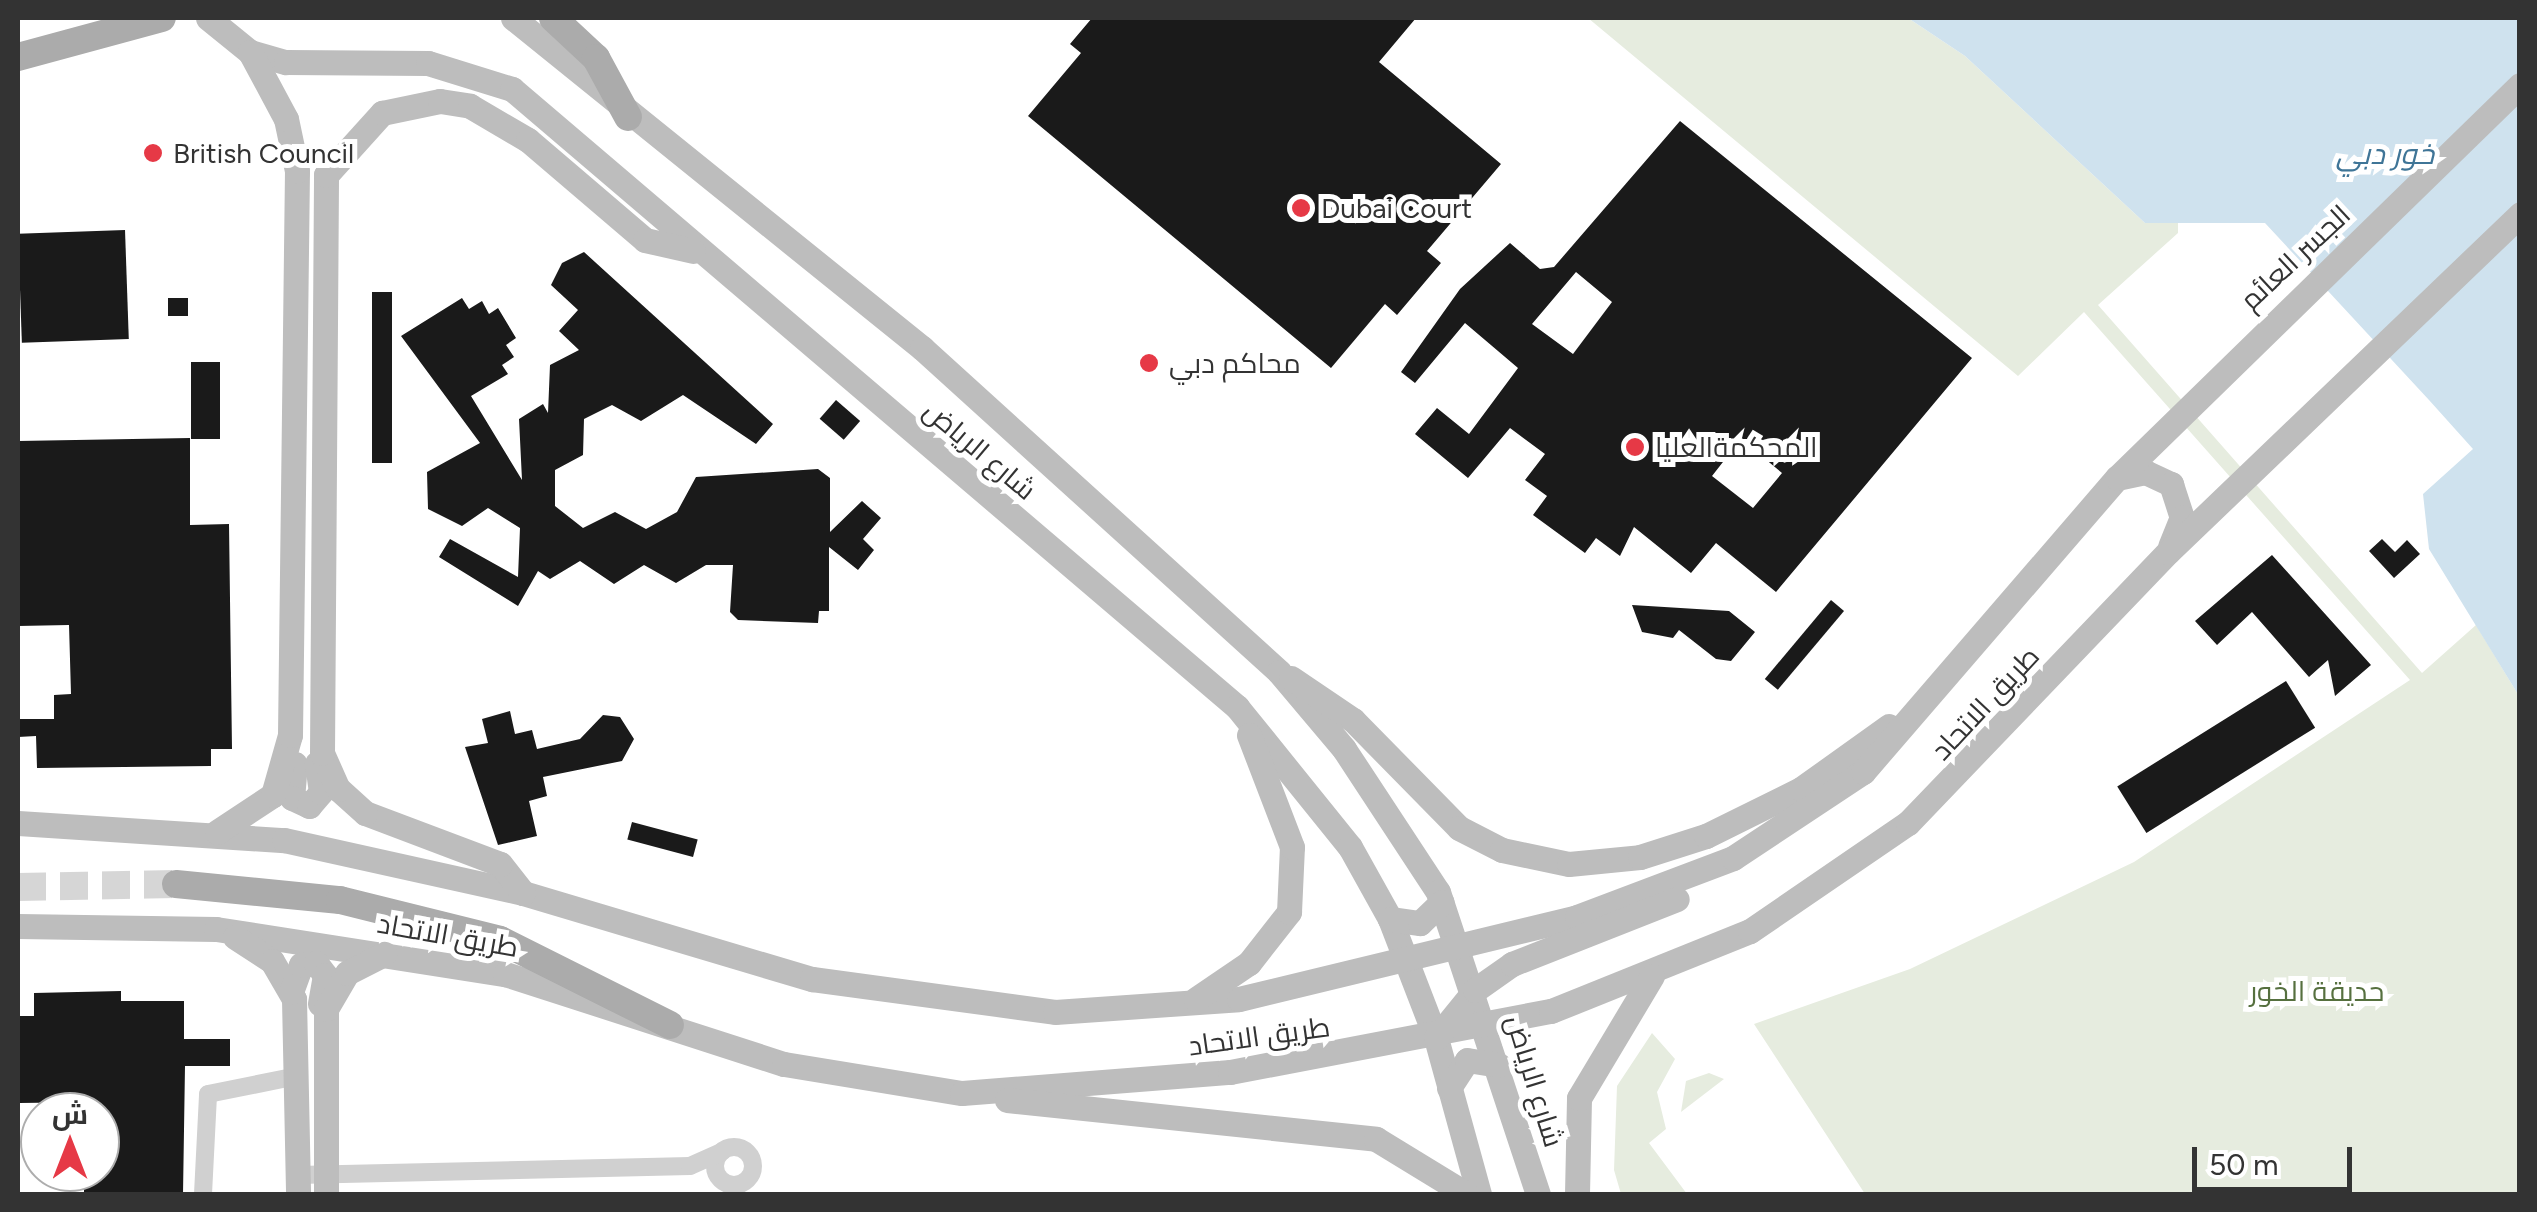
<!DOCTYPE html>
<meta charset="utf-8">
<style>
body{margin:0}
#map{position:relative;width:2537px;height:1212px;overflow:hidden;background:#fff;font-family:Figtree,Cairo,sans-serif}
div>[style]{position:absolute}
.green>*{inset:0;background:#e6ecdf}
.water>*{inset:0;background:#cfe2ee}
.building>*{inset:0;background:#1a1a1a;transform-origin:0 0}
.primary-tunnel>*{height:28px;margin-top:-14px;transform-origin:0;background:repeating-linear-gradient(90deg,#d6d6d6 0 28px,transparent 0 42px)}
.street>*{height:18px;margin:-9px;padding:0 9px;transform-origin:9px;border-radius:9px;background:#d0d0d0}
.street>.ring{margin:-9px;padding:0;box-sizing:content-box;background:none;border:18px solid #d0d0d0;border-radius:50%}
.secondary>*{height:25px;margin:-12.5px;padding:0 12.5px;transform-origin:12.5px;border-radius:12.5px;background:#bdbdbd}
.primary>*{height:28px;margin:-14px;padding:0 14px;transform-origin:14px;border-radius:14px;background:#ababab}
.dots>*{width:28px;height:28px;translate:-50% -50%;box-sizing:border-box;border:5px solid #fff;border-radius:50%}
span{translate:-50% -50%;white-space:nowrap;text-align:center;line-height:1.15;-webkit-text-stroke:10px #fff;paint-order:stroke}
.poi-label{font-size:28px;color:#333}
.left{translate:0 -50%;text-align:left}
.street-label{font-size:28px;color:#333}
.park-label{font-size:28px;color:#56703f}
.water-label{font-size:30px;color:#3f7597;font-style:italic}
.frame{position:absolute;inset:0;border:20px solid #333;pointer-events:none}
.north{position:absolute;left:20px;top:1092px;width:100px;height:100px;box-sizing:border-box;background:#fff;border:2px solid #adadad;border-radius:50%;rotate:0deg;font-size:28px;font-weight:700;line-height:40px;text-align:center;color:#333}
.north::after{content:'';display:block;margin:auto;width:35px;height:45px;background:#e63946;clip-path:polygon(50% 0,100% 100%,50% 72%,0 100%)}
.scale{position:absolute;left:2192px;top:1147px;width:160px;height:45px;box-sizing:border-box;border:5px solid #333;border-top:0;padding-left:12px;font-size:30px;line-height:35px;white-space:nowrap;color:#333;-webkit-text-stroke:8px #fff;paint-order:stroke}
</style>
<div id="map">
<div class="green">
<div style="clip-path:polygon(1588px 18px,1908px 18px,1965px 56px,2145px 223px,2178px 223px,2178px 233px,2098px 305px,2422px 673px,2476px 625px,2519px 696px,2519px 1194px,1865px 1194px,1754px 1024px,1910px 969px,2134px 862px,2410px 680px,2084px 312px,2018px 376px)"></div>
<div style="clip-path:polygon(1652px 1033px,1675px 1059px,1657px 1092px,1666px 1129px,1649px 1143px,1687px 1194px,1621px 1194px,1614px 1170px,1617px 1086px)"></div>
<div style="clip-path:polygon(1709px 1073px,1724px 1079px,1681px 1112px,1686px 1081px)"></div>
</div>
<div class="water">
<div style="clip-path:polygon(1908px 18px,2519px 18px,2519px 696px,2429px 549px,2423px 494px,2473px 449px,2429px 400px,2265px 223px,2145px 223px,1965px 56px)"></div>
</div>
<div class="building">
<div style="clip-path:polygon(1092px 18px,1416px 18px,1379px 62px,1501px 164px,1427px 251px,1441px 263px,1397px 315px,1385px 304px,1331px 368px,1028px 116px,1081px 53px,1070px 44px)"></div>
<div style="clip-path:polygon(evenodd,1680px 121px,1972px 358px,1776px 592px,1716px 543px,1691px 573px,1634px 527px,1620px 556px,1596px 538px,1585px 553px,1533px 515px,1547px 496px,1525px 480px,1545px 454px,1510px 428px,1468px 478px,1415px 434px,1437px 408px,1469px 434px,1518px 368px,1465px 323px,1415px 383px,1401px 372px,1460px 289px,1510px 243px,1540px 269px,1554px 267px,1680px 121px,1576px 272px,1612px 302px,1573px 354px,1532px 324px,1576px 272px,1680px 121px,1741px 439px,1782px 473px,1753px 508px,1712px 476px,1741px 439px)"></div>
<div style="left:125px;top:230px;width:109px;height:107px;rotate:88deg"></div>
<div style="clip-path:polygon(584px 252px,773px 424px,756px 444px,683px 395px,641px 421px,612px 405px,584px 419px,583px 455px,555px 470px,555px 506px,583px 528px,615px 512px,646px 529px,677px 512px,696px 477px,818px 469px,830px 478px,830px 532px,862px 501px,881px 518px,863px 539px,874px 550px,858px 570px,829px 547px,829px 611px,819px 611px,818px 623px,738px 620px,730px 612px,733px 565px,706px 565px,676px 583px,644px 565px,614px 584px,580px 561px,550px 579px,538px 571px,518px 606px,439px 557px,450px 539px,518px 577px,520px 528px,488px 508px,462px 526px,428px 509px,427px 472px,480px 443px,401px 336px,462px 298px,469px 309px,482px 301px,489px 314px,498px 308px,516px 338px,506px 345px,514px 357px,502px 365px,508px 374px,471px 396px,522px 480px,519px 419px,543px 404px,548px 413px,550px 365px,579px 350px,559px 331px,578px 310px,551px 285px,562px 263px)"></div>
<div style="left:372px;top:292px;width:20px;height:171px"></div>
<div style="left:168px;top:298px;width:20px;height:18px"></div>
<div style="left:191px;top:362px;width:29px;height:77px"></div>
<div style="left:836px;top:400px;width:32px;height:25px;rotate:41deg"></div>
<div style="clip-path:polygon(190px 438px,190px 525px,229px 524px,232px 749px,211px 749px,211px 766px,37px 768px,36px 736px,18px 737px,18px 719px,54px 719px,54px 695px,71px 694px,69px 625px,18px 626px,18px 441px)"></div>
<div style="clip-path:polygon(2382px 539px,2395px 552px,2407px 540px,2420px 554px,2394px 578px,2369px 551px)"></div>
<div style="clip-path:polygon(2272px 555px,2371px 665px,2335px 696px,2328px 660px,2309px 677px,2252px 612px,2217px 645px,2195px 621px)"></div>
<div style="left:1831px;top:600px;width:17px;height:103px;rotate:40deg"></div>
<div style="clip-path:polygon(1632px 605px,1729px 611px,1755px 632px,1731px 661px,1716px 659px,1679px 630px,1673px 638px,1642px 632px)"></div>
<div style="left:2286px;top:681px;width:55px;height:199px;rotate:58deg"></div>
<div style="clip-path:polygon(510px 711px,515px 734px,532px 730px,537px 749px,580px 739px,603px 715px,620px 717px,634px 739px,622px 761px,543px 777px,547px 796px,529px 801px,537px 836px,498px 845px,465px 747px,488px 743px,482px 719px)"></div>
<div style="left:632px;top:822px;width:68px;height:18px;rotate:15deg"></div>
<div style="clip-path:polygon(121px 991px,121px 1001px,184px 1001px,184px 1039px,230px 1039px,230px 1066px,185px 1066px,183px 1194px,84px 1194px,84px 1172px,100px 1172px,100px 1102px,19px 1103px,18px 1016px,34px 1016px,34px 993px)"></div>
</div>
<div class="primary-tunnel">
<div style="left:18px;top:887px;width:158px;rotate:-1.1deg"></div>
</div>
<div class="street">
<div class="ring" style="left:715px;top:1147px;width:20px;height:20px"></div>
<div style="left:298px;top:1175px;width:392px;rotate:-1.3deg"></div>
<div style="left:690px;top:1166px;width:35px;rotate:-24deg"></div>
<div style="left:203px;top:1194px;width:100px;rotate:-87.1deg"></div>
<div style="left:208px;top:1094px;width:91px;rotate:-11.4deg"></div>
</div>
<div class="secondary">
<div style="left:208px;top:18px;width:54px;rotate:39deg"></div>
<div style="left:250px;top:52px;width:37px;rotate:16deg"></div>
<div style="left:286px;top:62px;width:142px;rotate:0.4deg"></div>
<div style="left:428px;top:63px;width:88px;rotate:17.2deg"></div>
<div style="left:512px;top:89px;width:953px;rotate:40.44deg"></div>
<div style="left:1237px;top:707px;width:180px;rotate:51.1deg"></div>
<div style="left:1350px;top:847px;width:82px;rotate:60.9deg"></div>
<div style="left:1390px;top:919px;width:128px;rotate:68.9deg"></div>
<div style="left:1436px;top:1038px;width:162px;rotate:74.6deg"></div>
<div style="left:513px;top:18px;width:526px;rotate:38.9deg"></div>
<div style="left:922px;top:348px;width:482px;rotate:42.2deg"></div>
<div style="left:1279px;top:672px;width:101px;rotate:49.8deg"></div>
<div style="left:1344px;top:749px;width:171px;rotate:56.7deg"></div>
<div style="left:1438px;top:892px;width:318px;rotate:71.7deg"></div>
<div style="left:2117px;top:478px;width:29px;rotate:-12deg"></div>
<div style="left:2145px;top:472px;width:29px;rotate:25deg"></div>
<div style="left:2171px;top:484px;width:35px;rotate:72deg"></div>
<div style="left:2182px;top:517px;width:31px;rotate:112deg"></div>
<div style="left:1291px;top:678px;width:75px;rotate:34.1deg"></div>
<div style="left:1353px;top:720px;width:151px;rotate:45.5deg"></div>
<div style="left:1459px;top:828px;width:48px;rotate:27.1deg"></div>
<div style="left:1502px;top:850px;width:68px;rotate:11.8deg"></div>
<div style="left:1569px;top:864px;width:71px;rotate:-5.6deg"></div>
<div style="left:1640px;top:857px;width:69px;rotate:-17.7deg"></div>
<div style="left:1706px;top:836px;width:106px;rotate:-26.3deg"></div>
<div style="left:1801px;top:789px;width:108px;rotate:-35.6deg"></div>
<div style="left:295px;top:764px;width:34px;rotate:95deg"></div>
<div style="left:292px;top:798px;width:19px;rotate:25deg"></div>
<div style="left:309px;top:806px;width:18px;rotate:-49deg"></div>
<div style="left:321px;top:792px;width:29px;rotate:-98deg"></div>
<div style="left:18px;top:823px;width:267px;rotate:3.7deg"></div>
<div style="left:284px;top:840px;width:245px;rotate:12.5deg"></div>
<div style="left:523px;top:893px;width:302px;rotate:16.6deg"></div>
<div style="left:812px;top:979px;width:245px;rotate:7.7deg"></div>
<div style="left:1055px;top:1012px;width:184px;rotate:-4deg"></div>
<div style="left:1239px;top:999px;width:348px;rotate:-13.6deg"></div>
<div style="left:1577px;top:917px;width:167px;rotate:-20.7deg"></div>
<div style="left:1733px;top:858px;width:156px;rotate:-33.5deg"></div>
<div style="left:1863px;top:772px;width:389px;rotate:-49.2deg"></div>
<div style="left:2117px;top:478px;width:563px;rotate:-44.28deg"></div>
<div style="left:217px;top:832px;width:67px;rotate:-33.5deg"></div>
<div style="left:273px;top:795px;width:62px;rotate:-74.2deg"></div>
<div style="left:290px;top:735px;width:564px;rotate:-89.29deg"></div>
<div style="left:297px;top:171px;width:53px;rotate:-101.9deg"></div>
<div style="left:286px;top:119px;width:76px;rotate:-118.2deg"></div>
<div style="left:523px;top:893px;width:37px;rotate:-128deg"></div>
<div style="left:500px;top:864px;width:144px;rotate:-159.3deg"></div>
<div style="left:365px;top:813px;width:36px;rotate:-138deg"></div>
<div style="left:338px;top:789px;width:39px;rotate:-114deg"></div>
<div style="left:322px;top:753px;width:578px;rotate:-89.6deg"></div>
<div style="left:326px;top:175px;width:84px;rotate:-47.9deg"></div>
<div style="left:382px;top:113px;width:59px;rotate:-11.7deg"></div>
<div style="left:440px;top:101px;width:30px;rotate:9deg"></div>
<div style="left:470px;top:106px;width:67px;rotate:30.4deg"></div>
<div style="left:528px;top:140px;width:154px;rotate:40.5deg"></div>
<div style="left:645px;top:240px;width:49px;rotate:12.9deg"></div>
<div style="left:1390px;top:919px;width:30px;rotate:8deg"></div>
<div style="left:1420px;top:923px;width:30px;rotate:-44deg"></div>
<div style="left:18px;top:926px;width:198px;rotate:0.9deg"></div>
<div style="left:216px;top:929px;width:292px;rotate:8.9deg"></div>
<div style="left:505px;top:974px;width:293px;rotate:17.9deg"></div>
<div style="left:784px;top:1064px;width:180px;rotate:9.3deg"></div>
<div style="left:962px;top:1093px;width:269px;rotate:-4.5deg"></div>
<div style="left:1230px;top:1072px;width:327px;rotate:-10.8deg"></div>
<div style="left:1551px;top:1011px;width:214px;rotate:-21.9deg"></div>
<div style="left:1750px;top:931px;width:191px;rotate:-34.4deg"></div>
<div style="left:1908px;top:823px;width:376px;rotate:-46.2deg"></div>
<div style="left:2168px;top:552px;width:488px;rotate:-43.8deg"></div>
<div style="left:235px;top:937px;width:44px;rotate:33deg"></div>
<div style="left:272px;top:961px;width:44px;rotate:59.9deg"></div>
<div style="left:294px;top:999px;width:195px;rotate:88.8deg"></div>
<div style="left:291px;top:992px;width:29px;rotate:-70deg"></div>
<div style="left:301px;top:965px;width:15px;rotate:-8deg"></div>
<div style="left:316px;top:963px;width:15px;rotate:53deg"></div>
<div style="left:325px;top:975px;width:29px;rotate:100deg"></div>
<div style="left:1196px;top:999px;width:64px;rotate:-34.2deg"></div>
<div style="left:1249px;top:963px;width:65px;rotate:-51.9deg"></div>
<div style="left:1289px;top:912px;width:65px;rotate:-87.4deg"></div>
<div style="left:1292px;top:847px;width:120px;rotate:-111deg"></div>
<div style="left:1436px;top:1038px;width:62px;rotate:-50.9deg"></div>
<div style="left:1475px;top:990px;width:45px;rotate:-35.1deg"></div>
<div style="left:1512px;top:964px;width:177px;rotate:-21.5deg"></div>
<div style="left:1449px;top:1088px;width:33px;rotate:-57deg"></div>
<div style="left:1467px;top:1060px;width:32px;rotate:9deg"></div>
<div style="left:1007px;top:1100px;width:371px;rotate:6deg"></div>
<div style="left:1376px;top:1139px;width:105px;rotate:31.4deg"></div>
<div style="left:326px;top:1194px;width:185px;rotate:-90deg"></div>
<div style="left:326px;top:1009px;width:42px;rotate:-59.7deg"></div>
<div style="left:347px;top:973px;width:42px;rotate:-27.2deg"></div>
<div style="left:1577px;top:1194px;width:96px;rotate:-88.8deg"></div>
<div style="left:1579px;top:1098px;width:142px;rotate:-59.1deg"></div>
</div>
<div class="primary">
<div style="left:553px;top:18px;width:59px;rotate:42.9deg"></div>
<div style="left:596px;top:58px;width:67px;rotate:61.5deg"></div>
<div style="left:18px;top:57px;width:149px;rotate:-15.2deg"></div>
<div style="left:176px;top:884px;width:165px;rotate:5.6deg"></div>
<div style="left:340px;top:900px;width:165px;rotate:14deg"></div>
<div style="left:500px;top:940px;width:190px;rotate:26.6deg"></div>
</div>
<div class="dots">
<div style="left:153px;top:153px;background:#e63946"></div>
<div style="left:1301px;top:208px;background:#e63946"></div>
<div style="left:1149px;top:363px;background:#e63946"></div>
<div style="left:1635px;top:447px;background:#e63946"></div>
</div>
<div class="poi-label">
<span class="left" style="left:173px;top:153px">British Council</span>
<span class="left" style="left:1321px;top:208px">Dubai Court</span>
<span class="left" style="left:1169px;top:363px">محاكم دبي</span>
<span class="left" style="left:1655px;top:447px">المحكمةالعليا</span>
</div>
<div class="street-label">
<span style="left:2295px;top:257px;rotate:-43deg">الجسر العائم</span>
<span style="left:980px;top:450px;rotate:40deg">شارع الرياض</span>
<span style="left:1985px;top:703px;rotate:-47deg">طريق الاتحاد</span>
<span style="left:448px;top:935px;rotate:10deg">طريق الاتحاد</span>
<span style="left:1259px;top:1036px;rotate:-8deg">طريق الاتحاد</span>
<span style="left:1535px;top:1081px;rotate:73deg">شارع الرياض</span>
</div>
<div class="park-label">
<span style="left:2317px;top:991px">حديقة الخور</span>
</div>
<div class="water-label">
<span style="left:2385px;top:154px">خور دبي</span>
</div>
<div class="frame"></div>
<div class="north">ش</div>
<div class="scale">50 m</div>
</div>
